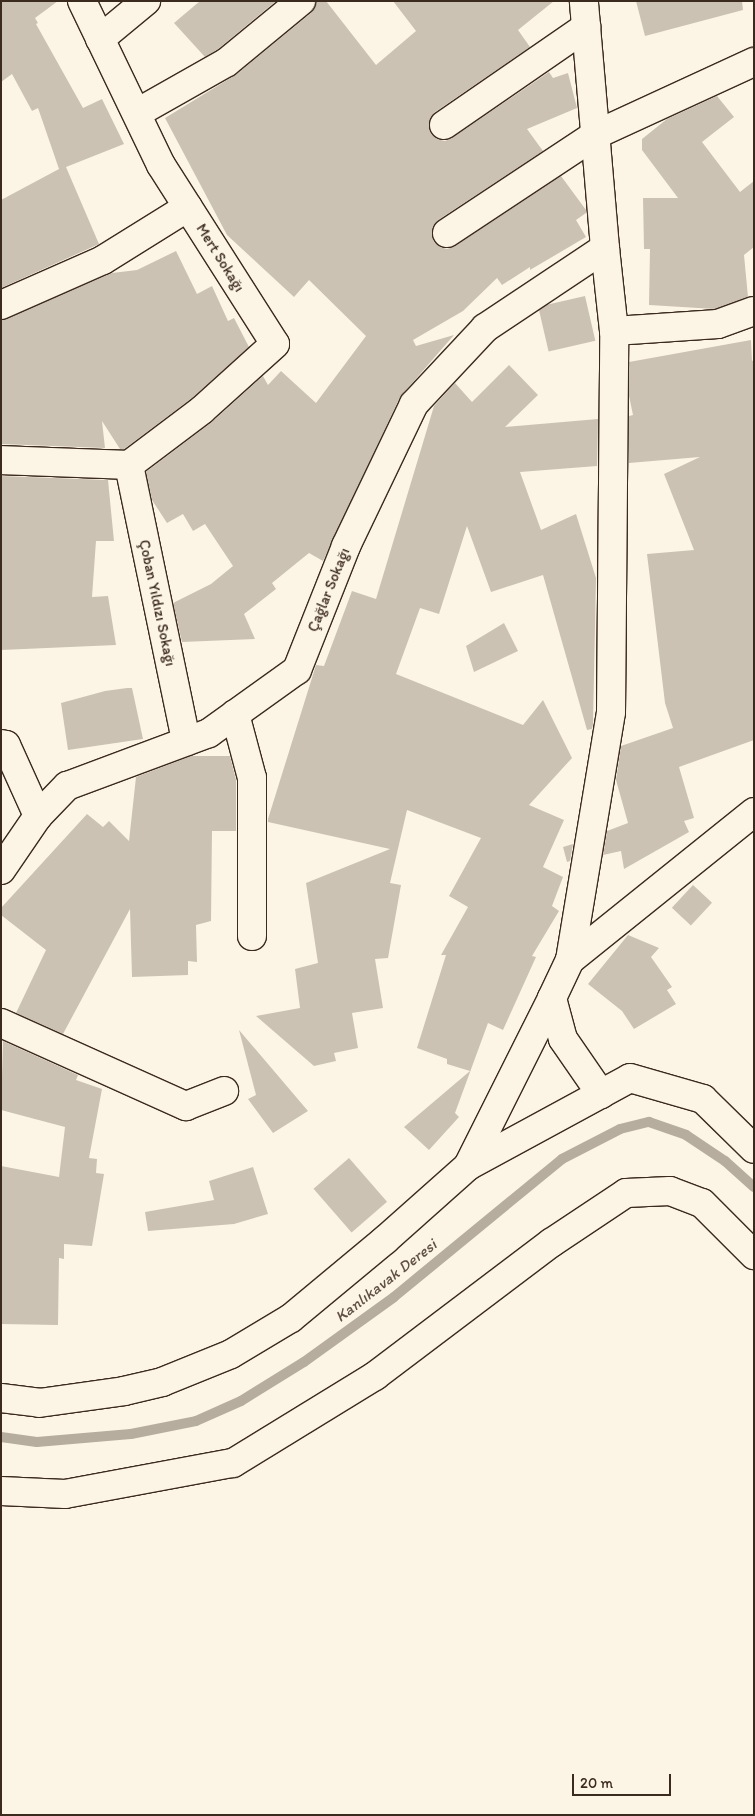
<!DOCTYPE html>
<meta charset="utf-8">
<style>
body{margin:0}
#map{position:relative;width:755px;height:1816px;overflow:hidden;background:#fcf5e5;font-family:Itim,sans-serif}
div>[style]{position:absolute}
.stream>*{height:10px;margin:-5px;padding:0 5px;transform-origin:5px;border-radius:5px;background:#b7ad9e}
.building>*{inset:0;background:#ccc2b3;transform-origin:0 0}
.roads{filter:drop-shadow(1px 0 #3b2a1e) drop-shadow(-1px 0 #3b2a1e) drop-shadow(0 1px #3b2a1e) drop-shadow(0 -1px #3b2a1e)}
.minor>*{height:28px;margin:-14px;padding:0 14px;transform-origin:14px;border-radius:14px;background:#fcf5e5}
.tertiary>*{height:28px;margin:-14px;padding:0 14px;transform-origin:14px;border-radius:14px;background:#fcf5e5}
.primary>*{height:28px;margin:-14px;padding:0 14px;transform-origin:14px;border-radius:14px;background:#fcf5e5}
span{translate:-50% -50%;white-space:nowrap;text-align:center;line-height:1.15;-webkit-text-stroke:4px #fcf5e5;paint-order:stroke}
.street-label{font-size:15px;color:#3b2a1e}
.water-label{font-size:16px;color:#605144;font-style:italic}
.frame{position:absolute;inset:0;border:2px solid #3b2a1e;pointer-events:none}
.scale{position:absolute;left:572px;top:1774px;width:99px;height:22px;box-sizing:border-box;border:2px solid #3b2a1e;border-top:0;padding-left:6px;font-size:15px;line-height:18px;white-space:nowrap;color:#3b2a1e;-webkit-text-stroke:4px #fcf5e5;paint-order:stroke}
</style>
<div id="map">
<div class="stream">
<div style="left:1px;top:1437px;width:36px;rotate:8deg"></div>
<div style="left:37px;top:1442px;width:94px;rotate:-4.9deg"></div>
<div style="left:131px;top:1434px;width:66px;rotate:-11.3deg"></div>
<div style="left:196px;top:1421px;width:49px;rotate:-24deg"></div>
<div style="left:241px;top:1401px;width:74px;rotate:-31.8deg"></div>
<div style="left:304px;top:1362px;width:111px;rotate:-35.8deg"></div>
<div style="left:394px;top:1297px;width:217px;rotate:-39.4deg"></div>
<div style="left:562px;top:1159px;width:65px;rotate:-27.3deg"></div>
<div style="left:620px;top:1129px;width:30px;rotate:-14deg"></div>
<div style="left:649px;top:1122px;width:39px;rotate:19deg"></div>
<div style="left:686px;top:1135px;width:47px;rotate:33.7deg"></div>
<div style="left:725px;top:1161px;width:39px;rotate:42deg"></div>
</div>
<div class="building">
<div style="clip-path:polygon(1px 1px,58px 1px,35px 18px,38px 23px,36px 24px,83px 108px,102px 99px,124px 144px,66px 167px,99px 244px,1px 288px,1px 200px,59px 169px,38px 108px,32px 111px,12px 74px,1px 82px)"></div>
<div style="clip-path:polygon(200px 1px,276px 1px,218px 49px,205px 57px,174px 23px)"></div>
<div style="clip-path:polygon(316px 1px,326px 1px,376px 65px,416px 31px,393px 1px,554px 1px,518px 30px,530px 47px,435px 112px,430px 119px,429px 127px,431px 134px,437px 139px,445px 141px,452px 138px,549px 72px,553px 78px,568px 73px,577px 108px,527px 129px,543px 151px,438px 220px,433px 226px,432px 234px,434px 242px,440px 247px,447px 249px,455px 246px,561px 176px,586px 210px,586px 213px,576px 220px,586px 237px,530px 270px,530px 267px,502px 285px,497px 278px,463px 311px,413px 340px,416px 346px,454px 335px,400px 397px,323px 561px,309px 553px,272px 583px,276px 589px,244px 614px,255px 639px,182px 642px,173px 603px,211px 584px,233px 566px,205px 524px,193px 531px,183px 514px,167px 523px,152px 500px,146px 472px,212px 422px,263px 376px,268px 385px,281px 371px,316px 403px,366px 336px,309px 280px,294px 297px,227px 235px,165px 118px,237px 74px,311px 13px)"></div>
<div style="clip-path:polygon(636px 1px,742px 1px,743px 10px,645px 36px)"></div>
<div style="clip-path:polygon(717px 96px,734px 117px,702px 142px,740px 192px,754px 181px,754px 247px,744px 255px,748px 297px,715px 309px,649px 305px,650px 249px,644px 249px,643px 198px,678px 198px,642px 150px,642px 139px,667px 119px)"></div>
<div style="clip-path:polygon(176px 251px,197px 294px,212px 286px,228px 321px,234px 318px,249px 347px,192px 398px,124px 449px,120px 449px,102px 421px,105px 448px,1px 444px,1px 320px,112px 273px,137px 270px)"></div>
<div style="left:585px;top:296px;width:46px;height:48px;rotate:77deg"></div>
<div style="clip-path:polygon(751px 340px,752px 361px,754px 360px,754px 740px,679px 767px,694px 818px,684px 821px,689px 832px,624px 869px,621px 851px,603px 855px,607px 831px,628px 823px,616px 780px,621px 746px,673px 728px,665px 703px,647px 554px,694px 550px,664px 474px,700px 457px,629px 463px,629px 416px,633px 415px,629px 396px,629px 362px)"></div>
<div style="clip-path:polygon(509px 365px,538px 395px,505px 427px,598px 419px,597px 466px,520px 472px,541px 530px,576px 514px,596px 578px,593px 724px,592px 729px,587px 730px,543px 575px,491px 592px,467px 526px,439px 614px,420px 608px,396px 674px,523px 725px,543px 700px,572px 758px,529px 805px,564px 820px,543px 867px,563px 877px,552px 906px,559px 911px,532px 956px,536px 957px,503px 1030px,488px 1023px,455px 1113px,459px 1117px,429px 1150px,404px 1127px,470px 1071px,447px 1064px,447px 1059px,417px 1048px,446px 955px,441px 955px,468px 907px,449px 896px,481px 838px,407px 810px,390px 883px,401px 885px,388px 958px,375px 959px,383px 1008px,352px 1013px,358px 1048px,334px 1053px,336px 1061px,314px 1066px,256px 1016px,300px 1008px,295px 969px,318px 963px,306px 883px,390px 849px,268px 822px,268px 819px,316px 665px,324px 666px,352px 591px,376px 599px,434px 406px,455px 383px,472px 402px)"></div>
<div style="clip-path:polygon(1px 476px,108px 480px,114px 541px,96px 541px,92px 597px,108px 596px,116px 645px,1px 650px)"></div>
<div style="clip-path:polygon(504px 623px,518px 651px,474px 672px,466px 646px)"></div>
<div style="clip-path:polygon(127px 688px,132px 688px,143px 739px,68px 750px,61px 703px,105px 691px)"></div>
<div style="clip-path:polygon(191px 756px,230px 756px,236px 780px,236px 831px,212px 831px,211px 921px,196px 925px,197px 962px,188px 961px,188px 975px,132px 977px,130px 909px,63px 1034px,16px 1013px,46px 950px,1px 915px,1px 908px,87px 814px,103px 827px,109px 821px,129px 841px,136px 777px)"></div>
<div style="clip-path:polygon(573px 844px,570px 861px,567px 862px,563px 847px)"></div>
<div style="left:693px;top:885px;width:26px;height:31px;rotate:43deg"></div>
<div style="clip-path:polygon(628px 935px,659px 948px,651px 957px,672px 987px,667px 990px,676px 1004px,634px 1029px,622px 1011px,588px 984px)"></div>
<div style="clip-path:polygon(239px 1030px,308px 1111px,273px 1133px,248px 1099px,256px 1095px)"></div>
<div style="clip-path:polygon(3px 1041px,78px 1075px,76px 1080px,102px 1089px,89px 1158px,97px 1159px,96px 1173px,104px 1174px,92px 1246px,64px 1244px,64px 1259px,59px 1258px,58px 1325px,1px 1324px,1px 1166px,59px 1177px,65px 1127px,1px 1110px)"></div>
<div style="left:349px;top:1158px;width:58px;height:47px;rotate:49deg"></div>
<div style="clip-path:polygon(253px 1167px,268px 1214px,234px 1224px,148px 1231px,145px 1212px,214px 1200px,209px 1181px)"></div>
</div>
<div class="roads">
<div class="minor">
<div style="left:82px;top:1px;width:182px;rotate:64.3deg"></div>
<div style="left:161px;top:165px;width:212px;rotate:57.5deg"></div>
<div style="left:275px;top:344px;width:98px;rotate:137.9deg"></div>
<div style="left:202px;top:410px;width:91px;rotate:143deg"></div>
<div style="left:100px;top:39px;width:60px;rotate:-39.6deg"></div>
<div style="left:137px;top:113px;width:103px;rotate:-29.5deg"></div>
<div style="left:227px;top:62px;width:96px;rotate:-39.5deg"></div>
<div style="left:444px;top:125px;width:173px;rotate:-34.6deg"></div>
<div style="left:447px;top:233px;width:178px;rotate:-33.5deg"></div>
<div style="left:595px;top:135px;width:175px;rotate:-24.7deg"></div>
<div style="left:1px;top:305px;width:111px;rotate:-23.8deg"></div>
<div style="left:103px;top:260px;width:100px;rotate:-31.9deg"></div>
<div style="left:614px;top:331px;width:104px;rotate:-3.9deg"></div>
<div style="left:718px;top:324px;width:38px;rotate:-20deg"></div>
<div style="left:1px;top:460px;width:128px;rotate:2.2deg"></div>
<div style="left:129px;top:465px;width:282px;rotate:78.3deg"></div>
<div style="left:235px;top:714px;width:66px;rotate:75.1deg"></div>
<div style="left:252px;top:778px;width:158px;rotate:90deg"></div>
<div style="left:1px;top:744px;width:5px;rotate:11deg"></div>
<div style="left:6px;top:745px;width:78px;rotate:65.7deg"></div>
<div style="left:1px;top:870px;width:65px;rotate:-55.6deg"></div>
<div style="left:38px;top:816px;width:42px;rotate:-46deg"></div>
<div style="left:67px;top:786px;width:152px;rotate:-20.5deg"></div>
<div style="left:209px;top:733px;width:108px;rotate:-35.6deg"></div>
<div style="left:297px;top:670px;width:133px;rotate:-68.4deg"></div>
<div style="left:346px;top:546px;width:157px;rotate:-64.4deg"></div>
<div style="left:414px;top:404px;width:104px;rotate:-46.9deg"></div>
<div style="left:485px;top:328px;width:144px;rotate:-33.7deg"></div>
<div style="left:570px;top:960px;width:236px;rotate:-38.8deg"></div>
<div style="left:1px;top:1023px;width:203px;rotate:24.2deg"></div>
<div style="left:186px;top:1106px;width:41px;rotate:-21.5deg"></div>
</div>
<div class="tertiary">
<div style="left:552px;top:998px;width:42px;rotate:-64.7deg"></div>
<div style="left:570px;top:960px;width:251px;rotate:-80.6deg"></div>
<div style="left:611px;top:712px;width:381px;rotate:-89.5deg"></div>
<div style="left:614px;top:331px;width:83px;rotate:-96.2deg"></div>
<div style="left:605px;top:248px;width:248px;rotate:-94.9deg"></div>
<div style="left:468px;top:1166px;width:188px;rotate:-63.4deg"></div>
<div style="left:552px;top:998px;width:42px;rotate:75deg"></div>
<div style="left:563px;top:1039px;width:67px;rotate:55.4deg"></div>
</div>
<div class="primary">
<div style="left:1px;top:1398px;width:38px;rotate:7deg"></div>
<div style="left:39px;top:1403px;width:86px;rotate:-8deg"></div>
<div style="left:124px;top:1391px;width:39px;rotate:-13deg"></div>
<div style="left:162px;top:1382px;width:74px;rotate:-22.1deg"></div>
<div style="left:231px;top:1354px;width:70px;rotate:-31deg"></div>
<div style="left:291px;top:1318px;width:122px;rotate:-39.7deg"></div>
<div style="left:385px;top:1240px;width:111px;rotate:-41.7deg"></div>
<div style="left:468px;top:1166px;width:184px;rotate:-28.5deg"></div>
<div style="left:630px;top:1078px;width:76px;rotate:16deg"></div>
<div style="left:703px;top:1099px;width:71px;rotate:44.4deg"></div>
<div style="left:1px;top:1491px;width:64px;rotate:2.7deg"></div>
<div style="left:65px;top:1494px;width:171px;rotate:-10.5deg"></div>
<div style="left:233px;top:1463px;width:167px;rotate:-31.5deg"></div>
<div style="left:375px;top:1376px;width:221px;rotate:-37.1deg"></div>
<div style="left:551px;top:1243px;width:90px;rotate:-33.7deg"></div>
<div style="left:626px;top:1193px;width:44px;rotate:-2.6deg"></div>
<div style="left:670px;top:1191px;width:34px;rotate:21deg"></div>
<div style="left:702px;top:1203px;width:74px;rotate:45deg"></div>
</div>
</div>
<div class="street-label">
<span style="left:220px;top:258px;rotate:58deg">Mert Sokağı</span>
<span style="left:329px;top:590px;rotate:-68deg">Çağlar Sokağı</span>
<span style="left:157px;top:603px;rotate:78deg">Çoban Yıldızı Sokağı</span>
</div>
<div class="water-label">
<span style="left:386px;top:1281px;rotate:-38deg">Kanlıkavak Deresi</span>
</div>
<div class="frame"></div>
<div class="scale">20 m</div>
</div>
